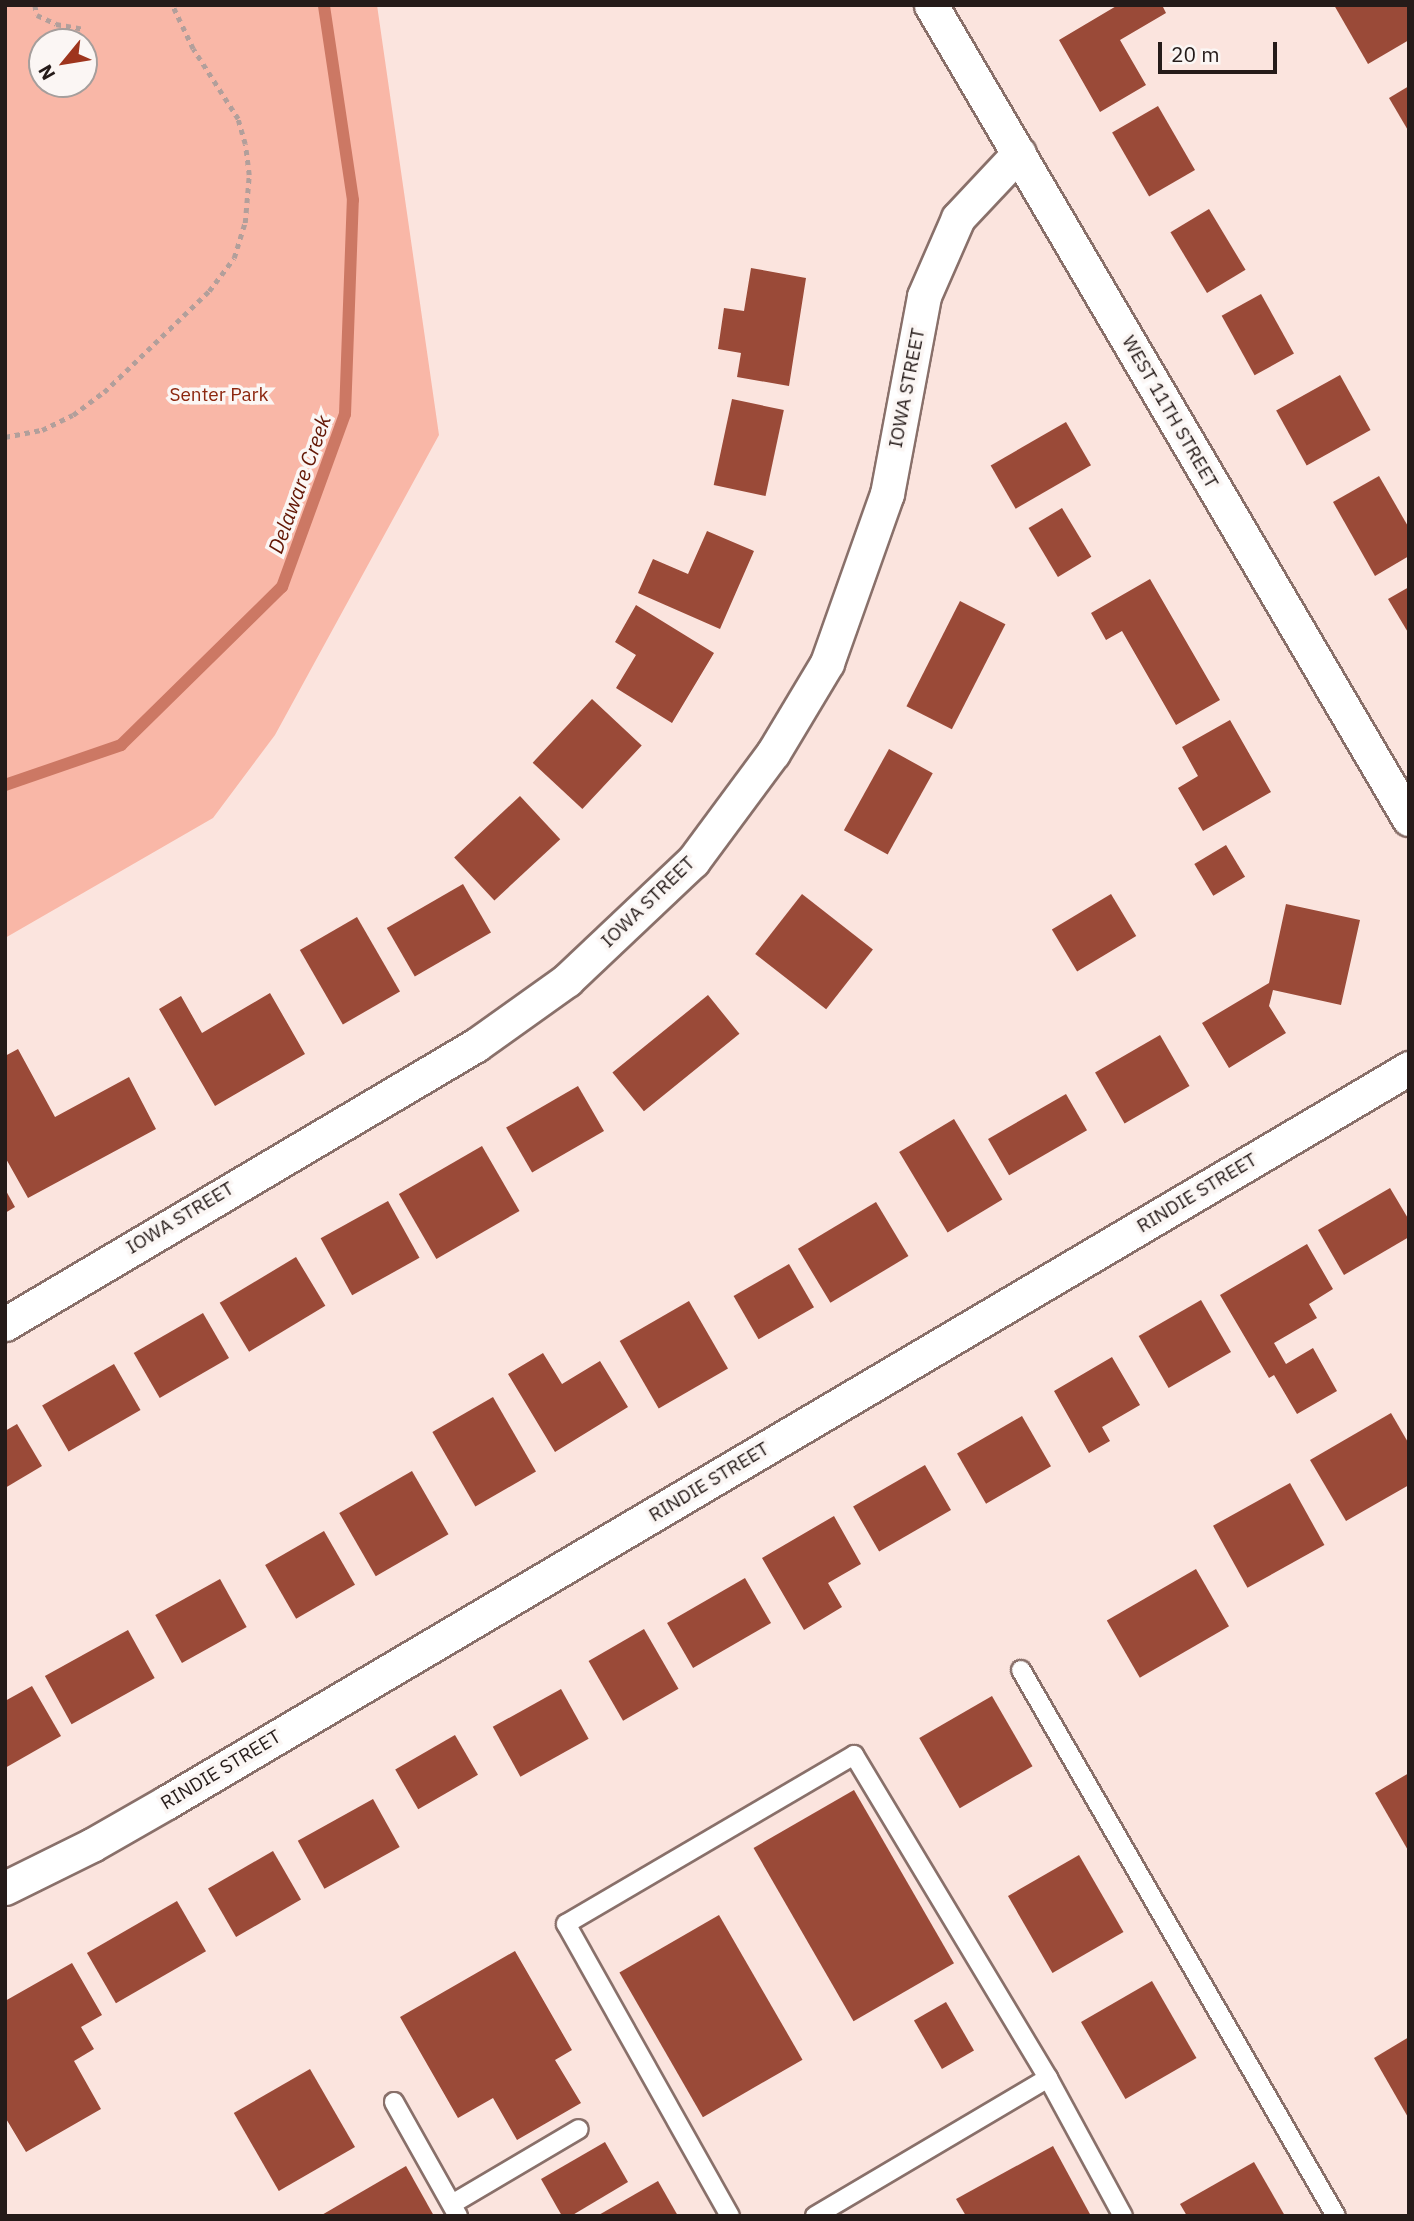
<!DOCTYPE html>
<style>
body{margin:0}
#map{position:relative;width:1414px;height:2221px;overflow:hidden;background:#fbe4de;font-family:"IBM Plex Sans",sans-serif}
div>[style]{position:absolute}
.green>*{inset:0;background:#f9b7a7}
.stream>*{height:12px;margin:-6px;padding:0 6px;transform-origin:6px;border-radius:6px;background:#cc7864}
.building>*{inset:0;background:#9a4a38;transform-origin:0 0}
.path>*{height:4.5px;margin-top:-2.25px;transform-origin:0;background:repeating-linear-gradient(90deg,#b29f9b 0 5px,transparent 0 10px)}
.roads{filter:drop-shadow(2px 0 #89706a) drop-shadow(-2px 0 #89706a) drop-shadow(0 2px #89706a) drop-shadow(0 -2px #89706a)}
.lane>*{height:18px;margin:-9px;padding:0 9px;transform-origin:9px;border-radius:9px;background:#fff}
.street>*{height:33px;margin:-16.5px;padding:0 16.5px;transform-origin:16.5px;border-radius:16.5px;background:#fff}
span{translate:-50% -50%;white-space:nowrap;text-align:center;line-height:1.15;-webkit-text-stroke:7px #fbf6f4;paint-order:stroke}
.street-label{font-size:19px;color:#251b19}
.park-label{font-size:19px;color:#8c260e}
.water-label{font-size:21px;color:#631604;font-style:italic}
.frame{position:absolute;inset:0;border:7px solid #251b19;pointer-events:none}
.north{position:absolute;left:28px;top:28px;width:70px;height:70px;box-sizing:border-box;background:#fbf6f4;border:2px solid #a59e9c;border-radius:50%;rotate:240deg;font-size:19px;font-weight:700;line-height:28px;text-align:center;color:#251b19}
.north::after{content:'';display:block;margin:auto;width:24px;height:32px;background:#9e351d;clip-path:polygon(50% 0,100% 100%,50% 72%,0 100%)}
.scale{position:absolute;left:1158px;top:42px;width:119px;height:32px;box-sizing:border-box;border:4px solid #251b19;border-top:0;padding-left:9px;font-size:21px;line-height:24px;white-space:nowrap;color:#251b19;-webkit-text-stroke:5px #fbf6f4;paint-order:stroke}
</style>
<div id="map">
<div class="green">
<div style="clip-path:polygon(evenodd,5px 5px,377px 5px,439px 435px,275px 735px,213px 818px,5px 938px,5px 5px,42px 42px,84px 42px,84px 84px,42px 84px,42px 42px)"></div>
</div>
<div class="stream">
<div style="left:5px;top:785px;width:123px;rotate:-19deg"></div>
<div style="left:121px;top:745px;width:226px;rotate:-44.5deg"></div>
<div style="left:282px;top:587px;width:184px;rotate:-70deg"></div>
<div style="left:345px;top:414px;width:214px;rotate:-87.9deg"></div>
<div style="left:353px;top:200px;width:197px;rotate:-98.5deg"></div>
</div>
<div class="building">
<div style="clip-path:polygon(1118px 5px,1162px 5px,1166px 13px,1120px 40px,1146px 85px,1100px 112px,1059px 40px)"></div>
<div style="clip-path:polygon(1334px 5px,1409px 5px,1409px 40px,1368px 64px)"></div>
<div style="clip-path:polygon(1409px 86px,1409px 132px,1389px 98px)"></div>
<div style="left:1158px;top:106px;width:74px;height:53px;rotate:60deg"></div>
<div style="left:1209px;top:209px;width:71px;height:45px;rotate:59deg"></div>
<div style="clip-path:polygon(751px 268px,806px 278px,789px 386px,737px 377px,741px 353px,718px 349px,724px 308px,744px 311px)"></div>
<div style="left:1261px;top:294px;width:68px;height:45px;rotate:61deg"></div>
<div style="left:1340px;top:375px;width:63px;height:73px;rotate:61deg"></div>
<div style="left:732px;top:399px;width:53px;height:88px;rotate:12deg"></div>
<div style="left:1066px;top:422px;width:50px;height:87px;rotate:60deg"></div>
<div style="clip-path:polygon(1379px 476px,1409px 528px,1409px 556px,1375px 576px,1333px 502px)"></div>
<div style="left:1062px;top:508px;width:57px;height:39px;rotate:59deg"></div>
<div style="clip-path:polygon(707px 531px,754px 551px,720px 629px,638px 593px,653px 559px,688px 574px)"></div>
<div style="clip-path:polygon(1150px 579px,1220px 700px,1176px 725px,1122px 631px,1106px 640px,1091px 613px)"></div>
<div style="clip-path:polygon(1409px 587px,1409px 634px,1388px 599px)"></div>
<div style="left:960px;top:601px;width:51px;height:118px;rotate:27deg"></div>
<div style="clip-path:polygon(636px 605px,714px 653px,672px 723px,616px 688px,636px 655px,615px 642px)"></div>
<div style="left:592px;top:699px;width:68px;height:87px;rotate:43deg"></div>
<div style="clip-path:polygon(1230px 720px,1271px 792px,1203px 831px,1178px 788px,1198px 776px,1182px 747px)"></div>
<div style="left:889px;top:749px;width:50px;height:93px;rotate:29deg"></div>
<div style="left:520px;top:796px;width:59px;height:90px;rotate:47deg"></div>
<div style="left:1226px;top:845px;width:37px;height:37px;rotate:59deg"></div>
<div style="left:463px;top:884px;width:56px;height:88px;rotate:60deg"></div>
<div style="left:802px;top:894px;width:90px;height:76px;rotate:38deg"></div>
<div style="left:1111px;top:894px;width:49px;height:69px;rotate:59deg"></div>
<div style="clip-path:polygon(1286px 904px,1360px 920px,1341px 1005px,1273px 990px,1269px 1006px,1286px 1033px,1229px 1068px,1202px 1023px,1269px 983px)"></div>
<div style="left:357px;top:917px;width:86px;height:66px;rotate:60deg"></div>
<div style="clip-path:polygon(270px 993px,305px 1054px,215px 1106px,159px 1009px,181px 996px,202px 1033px)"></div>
<div style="left:708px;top:995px;width:50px;height:123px;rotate:51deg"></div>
<div style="left:1160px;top:1035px;width:59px;height:75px;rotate:60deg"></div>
<div style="clip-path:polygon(18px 1049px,55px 1117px,129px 1077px,156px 1129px,28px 1198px,5px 1157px,5px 1056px)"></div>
<div style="left:578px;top:1086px;width:52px;height:83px;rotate:60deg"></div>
<div style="left:1066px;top:1094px;width:42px;height:90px;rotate:60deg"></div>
<div style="left:954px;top:1119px;width:94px;height:64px;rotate:59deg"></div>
<div style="left:482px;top:1146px;width:75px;height:96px;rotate:60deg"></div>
<div style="clip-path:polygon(1390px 1188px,1409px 1220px,1409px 1237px,1344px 1275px,1318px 1230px)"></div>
<div style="clip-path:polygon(5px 1189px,15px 1207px,5px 1213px)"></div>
<div style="left:388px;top:1201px;width:65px;height:77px;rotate:61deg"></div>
<div style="left:876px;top:1202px;width:63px;height:91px;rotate:59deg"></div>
<div style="clip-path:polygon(1307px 1244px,1333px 1289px,1309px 1304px,1317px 1318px,1274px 1343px,1286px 1364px,1313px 1348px,1337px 1391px,1297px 1414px,1274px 1375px,1269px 1378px,1220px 1295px)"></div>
<div style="left:296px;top:1257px;width:57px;height:89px;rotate:59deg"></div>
<div style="left:789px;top:1264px;width:50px;height:64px;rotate:60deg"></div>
<div style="left:1201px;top:1300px;width:60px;height:72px;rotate:60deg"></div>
<div style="left:689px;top:1301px;width:78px;height:80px;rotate:60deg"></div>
<div style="left:203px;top:1313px;width:52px;height:80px;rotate:60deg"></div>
<div style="clip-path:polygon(543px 1353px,562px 1384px,600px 1361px,628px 1407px,555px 1452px,508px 1374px)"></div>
<div style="clip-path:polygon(1112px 1357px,1140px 1405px,1102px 1427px,1110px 1441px,1089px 1453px,1054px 1391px)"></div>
<div style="left:114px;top:1364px;width:53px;height:83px;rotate:60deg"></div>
<div style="left:493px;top:1397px;width:86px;height:70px;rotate:60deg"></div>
<div style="clip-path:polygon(1391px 1413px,1409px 1444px,1409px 1485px,1346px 1521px,1310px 1460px)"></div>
<div style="left:1022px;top:1416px;width:58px;height:75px;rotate:60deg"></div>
<div style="clip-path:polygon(17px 1424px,42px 1466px,5px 1488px,5px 1431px)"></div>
<div style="left:925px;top:1465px;width:52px;height:83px;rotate:60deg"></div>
<div style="left:412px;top:1471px;width:73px;height:84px;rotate:60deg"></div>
<div style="left:1290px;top:1483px;width:71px;height:88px;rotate:61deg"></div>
<div style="clip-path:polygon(834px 1516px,861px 1564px,828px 1583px,842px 1607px,804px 1630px,762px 1558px)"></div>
<div style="left:324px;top:1531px;width:62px;height:68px;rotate:60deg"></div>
<div style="left:1196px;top:1569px;width:66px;height:103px;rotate:60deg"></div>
<div style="left:745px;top:1578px;width:52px;height:90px;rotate:60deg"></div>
<div style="left:220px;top:1579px;width:55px;height:74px;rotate:61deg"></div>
<div style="left:644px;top:1629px;width:69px;height:64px;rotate:60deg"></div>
<div style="left:128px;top:1630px;width:55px;height:95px;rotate:61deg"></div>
<div style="clip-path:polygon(32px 1686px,61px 1736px,5px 1768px,5px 1701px)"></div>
<div style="left:561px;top:1689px;width:57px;height:78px;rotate:61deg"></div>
<div style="left:992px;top:1696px;width:81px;height:84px;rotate:60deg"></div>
<div style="left:455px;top:1735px;width:46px;height:69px;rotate:60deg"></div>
<div style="clip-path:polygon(1409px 1773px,1409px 1852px,1375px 1793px)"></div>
<div style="left:854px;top:1790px;width:200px;height:116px;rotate:60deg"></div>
<div style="left:373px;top:1799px;width:55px;height:86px;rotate:61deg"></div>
<div style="left:273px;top:1851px;width:56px;height:75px;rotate:60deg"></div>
<div style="left:1079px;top:1855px;width:89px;height:82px;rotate:60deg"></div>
<div style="left:177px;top:1901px;width:58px;height:104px;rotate:60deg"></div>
<div style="left:719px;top:1915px;width:167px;height:115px;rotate:60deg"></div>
<div style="clip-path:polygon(515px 1951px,572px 2050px,555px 2060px,581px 2103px,517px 2140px,493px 2098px,458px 2118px,400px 2017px)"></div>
<div style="clip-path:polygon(72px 1963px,102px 2015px,81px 2027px,94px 2049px,74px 2061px,101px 2109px,26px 2152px,5px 2117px,5px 2001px)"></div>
<div style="left:1152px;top:1981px;width:89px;height:82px;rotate:60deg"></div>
<div style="left:946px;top:2002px;width:56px;height:37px;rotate:60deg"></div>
<div style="clip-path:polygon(1409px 2037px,1409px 2119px,1374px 2058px)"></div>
<div style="left:310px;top:2069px;width:90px;height:88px;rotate:60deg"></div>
<div style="clip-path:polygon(605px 2142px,628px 2182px,571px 2216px,562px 2216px,541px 2179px)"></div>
<div style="clip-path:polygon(1053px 2146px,1091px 2216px,966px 2216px,956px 2199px)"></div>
<div style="clip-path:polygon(1254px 2162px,1285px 2216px,1187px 2216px,1180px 2204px)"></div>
<div style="clip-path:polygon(406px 2166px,434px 2216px,320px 2216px)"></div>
<div style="clip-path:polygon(658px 2181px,678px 2216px,597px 2216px)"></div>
</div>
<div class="path">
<div style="left:35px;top:5px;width:10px;rotate:79deg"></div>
<div style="left:37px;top:15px;width:21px;rotate:25deg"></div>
<div style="left:56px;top:24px;width:27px;rotate:10deg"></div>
<div style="left:5px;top:437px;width:38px;rotate:-11deg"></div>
<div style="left:42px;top:430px;width:34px;rotate:-26deg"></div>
<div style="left:73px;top:415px;width:39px;rotate:-37deg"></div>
<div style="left:104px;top:392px;width:146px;rotate:-43.9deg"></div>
<div style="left:209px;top:291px;width:41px;rotate:-52.9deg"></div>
<div style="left:234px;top:258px;width:37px;rotate:-73deg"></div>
<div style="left:245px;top:223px;width:48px;rotate:-85.2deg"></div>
<div style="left:249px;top:175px;width:31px;rotate:-97deg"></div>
<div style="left:245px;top:144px;width:26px;rotate:-106deg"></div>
<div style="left:238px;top:119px;width:83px;rotate:-122.7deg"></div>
<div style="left:193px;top:49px;width:49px;rotate:-115.5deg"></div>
</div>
<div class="roads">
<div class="lane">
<div style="left:1021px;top:1670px;width:630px;rotate:60.02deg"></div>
<div style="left:394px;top:2102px;width:131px;rotate:60.7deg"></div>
<div style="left:452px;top:2204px;width:147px;rotate:-30.6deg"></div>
<div style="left:730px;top:2216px;width:335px;rotate:-119.3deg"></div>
<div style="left:566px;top:1924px;width:334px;rotate:-30.4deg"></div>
<div style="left:854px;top:1755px;width:377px;rotate:59deg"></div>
<div style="left:815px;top:2216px;width:271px;rotate:-30.6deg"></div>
<div style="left:1048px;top:2078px;width:157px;rotate:61.5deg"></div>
</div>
<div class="street">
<div style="left:931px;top:5px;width:944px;rotate:59.58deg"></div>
<div style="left:5px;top:1324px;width:547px;rotate:-30.64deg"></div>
<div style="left:476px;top:1045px;width:112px;rotate:-35.5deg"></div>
<div style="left:567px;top:980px;width:173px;rotate:-43.4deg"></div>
<div style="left:693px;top:861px;width:134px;rotate:-53.5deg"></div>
<div style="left:773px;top:753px;width:105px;rotate:-59deg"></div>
<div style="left:827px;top:663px;width:179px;rotate:-70.5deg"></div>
<div style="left:887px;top:494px;width:201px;rotate:-79.4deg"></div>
<div style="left:924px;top:296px;width:85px;rotate:-66.4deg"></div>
<div style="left:958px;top:218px;width:89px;rotate:-46.8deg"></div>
<div style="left:5px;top:1888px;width:97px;rotate:-26.3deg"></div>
<div style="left:92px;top:1845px;width:86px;rotate:-29.8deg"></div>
<div style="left:167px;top:1802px;width:1443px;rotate:-30.58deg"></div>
</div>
</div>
<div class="street-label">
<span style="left:907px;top:388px;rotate:-79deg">IOWA STREET</span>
<span style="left:1170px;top:412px;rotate:60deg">WEST 11TH STREET</span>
<span style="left:648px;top:902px;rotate:-44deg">IOWA STREET</span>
<span style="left:1197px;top:1193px;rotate:-31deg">RINDIE STREET</span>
<span style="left:180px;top:1218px;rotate:-31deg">IOWA STREET</span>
<span style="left:709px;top:1482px;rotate:-31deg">RINDIE STREET</span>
<span style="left:221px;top:1770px;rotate:-31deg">RINDIE STREET</span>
</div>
<div class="park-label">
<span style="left:219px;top:395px">Senter Park</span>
</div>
<div class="water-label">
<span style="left:299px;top:484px;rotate:-70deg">Delaware Creek</span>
</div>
<div class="frame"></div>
<div class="north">N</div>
<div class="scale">20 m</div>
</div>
